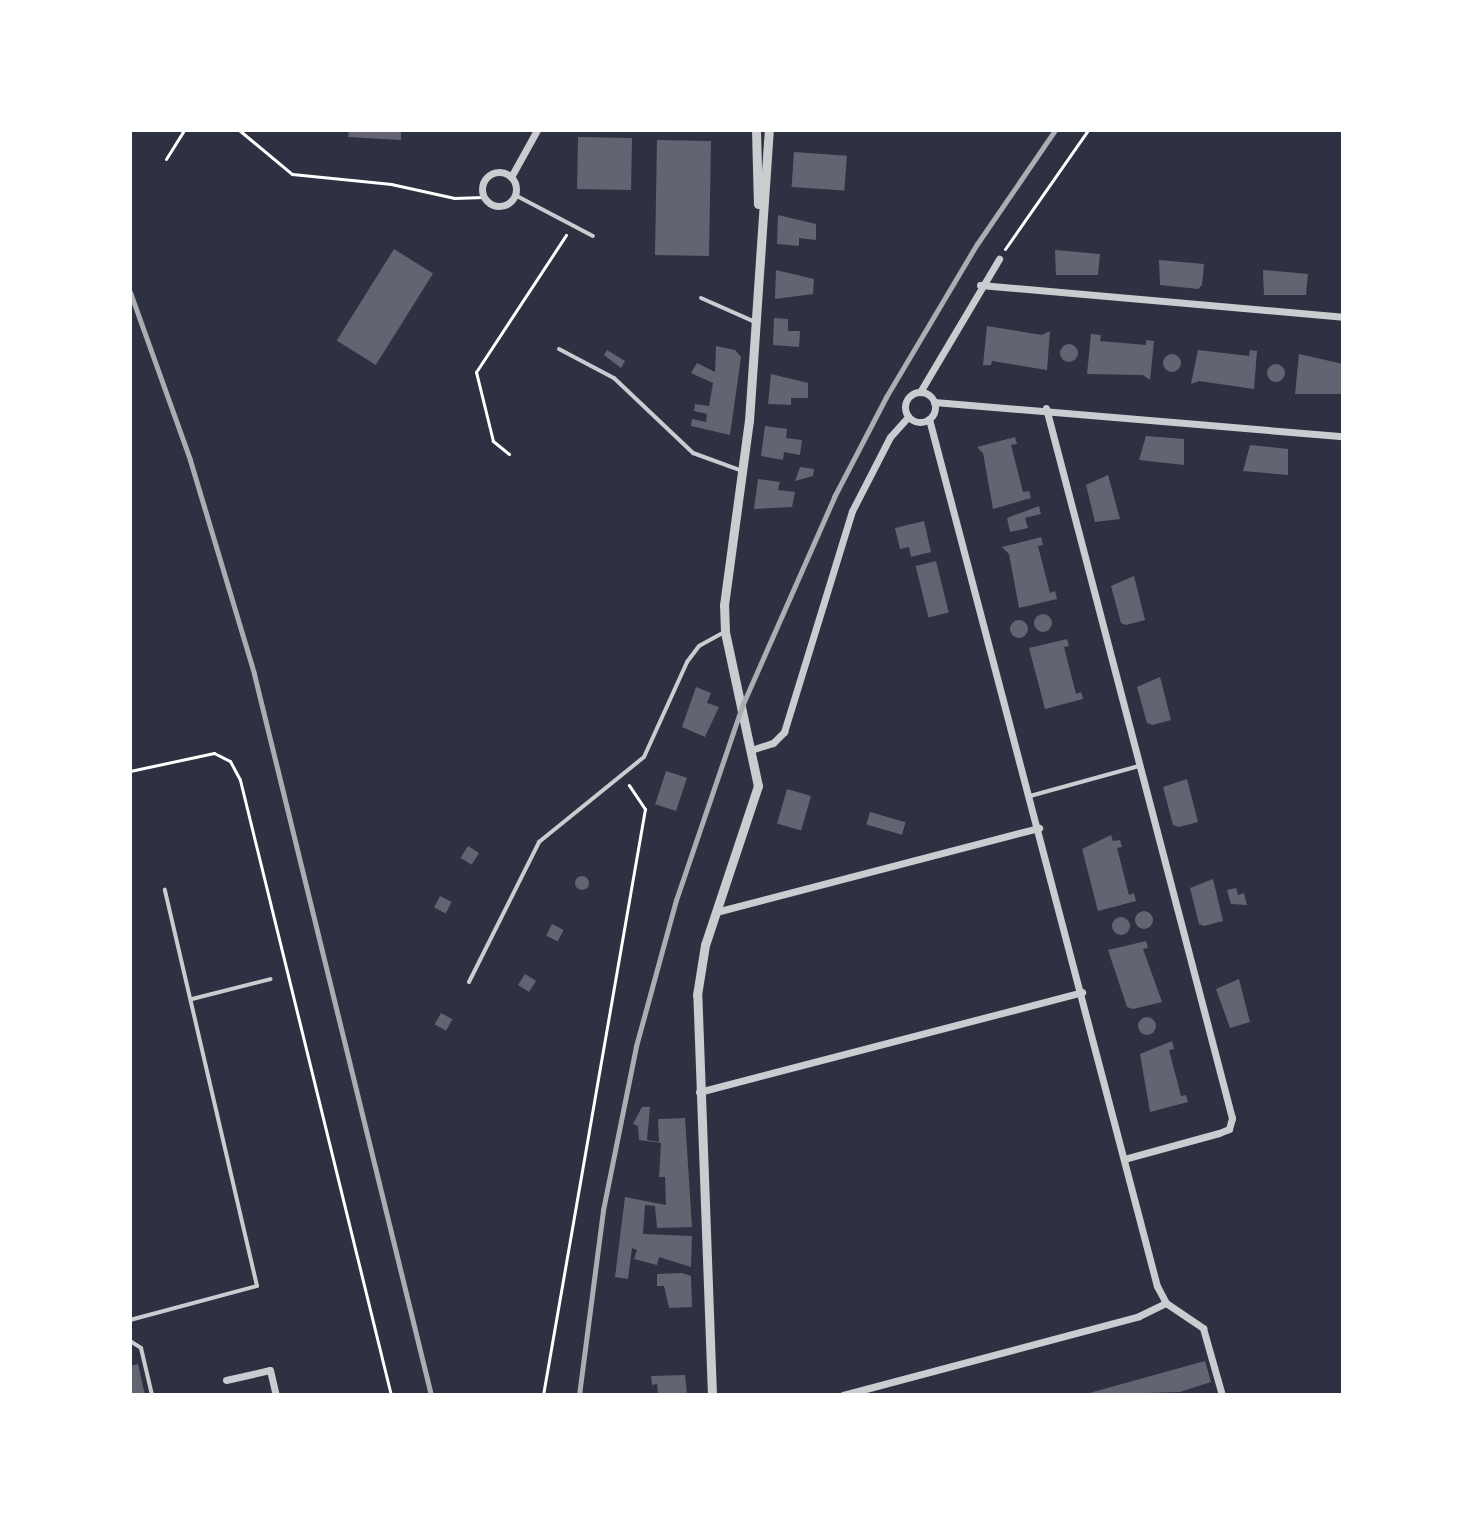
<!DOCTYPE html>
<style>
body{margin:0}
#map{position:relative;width:1473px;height:1525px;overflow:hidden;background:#2d3142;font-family:"Titillium Web",sans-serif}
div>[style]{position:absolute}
.building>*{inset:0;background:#626471;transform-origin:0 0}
.round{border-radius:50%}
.path>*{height:3px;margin:-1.5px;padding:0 1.5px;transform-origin:1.5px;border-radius:1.5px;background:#fff}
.service>*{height:4px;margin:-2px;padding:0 2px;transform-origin:2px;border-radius:2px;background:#caccd0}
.minor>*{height:7px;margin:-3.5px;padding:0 3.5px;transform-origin:3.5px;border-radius:3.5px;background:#caccd0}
.minor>.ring{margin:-3.5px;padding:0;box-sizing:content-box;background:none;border:7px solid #caccd0;border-radius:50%}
.tertiary>*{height:9px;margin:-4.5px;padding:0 4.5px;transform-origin:4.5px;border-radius:4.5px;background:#caccd0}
.rail>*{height:5px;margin:-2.5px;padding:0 2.5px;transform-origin:2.5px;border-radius:2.5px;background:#abadb3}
span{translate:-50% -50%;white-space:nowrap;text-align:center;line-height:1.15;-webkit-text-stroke:8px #fff;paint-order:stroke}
.frame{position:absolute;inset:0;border:132px solid #fff;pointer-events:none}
</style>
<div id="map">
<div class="building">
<div style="clip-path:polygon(349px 130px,401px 130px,401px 140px,348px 137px)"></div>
<div style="left:578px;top:137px;width:54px;height:52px;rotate:1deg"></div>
<div style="left:657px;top:140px;width:54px;height:115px;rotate:1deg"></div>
<div style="left:794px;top:152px;width:53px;height:35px;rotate:4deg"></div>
<div style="clip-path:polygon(778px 215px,816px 224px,816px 240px,799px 238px,799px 246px,777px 244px)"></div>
<div style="left:394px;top:249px;width:46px;height:108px;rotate:32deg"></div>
<div style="clip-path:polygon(1055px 250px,1100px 254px,1098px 275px,1056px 275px)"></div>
<div style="clip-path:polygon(1159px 260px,1204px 264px,1202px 285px,1198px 289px,1160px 285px)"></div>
<div style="clip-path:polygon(776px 270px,814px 279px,813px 294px,775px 299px)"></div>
<div style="clip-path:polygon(1263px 270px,1308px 274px,1306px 295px,1264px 295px)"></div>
<div style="clip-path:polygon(774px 318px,788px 319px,788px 331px,800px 331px,799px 347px,773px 345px)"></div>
<div style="clip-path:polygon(987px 326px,1042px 335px,1050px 331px,1047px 370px,992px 361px,991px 365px,983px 365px)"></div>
<div style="clip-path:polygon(1091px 334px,1101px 335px,1100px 341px,1146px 345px,1146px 340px,1154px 341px,1150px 380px,1143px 375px,1087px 374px)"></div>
<div class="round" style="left:1060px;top:344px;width:18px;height:18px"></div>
<div style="clip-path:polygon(716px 346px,735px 350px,741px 357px,730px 435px,691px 426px,692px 419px,706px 422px,707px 414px,694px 411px,695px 404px,709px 406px,713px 383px,691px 373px,697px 363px,715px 372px)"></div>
<div style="clip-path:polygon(607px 350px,625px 361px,621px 368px,604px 355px)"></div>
<div style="clip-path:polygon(1198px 350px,1249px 356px,1250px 350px,1257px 351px,1254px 389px,1199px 381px,1191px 384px)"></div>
<div style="clip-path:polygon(1299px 354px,1343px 364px,1343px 394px,1295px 394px)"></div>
<div class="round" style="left:1163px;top:354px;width:18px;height:18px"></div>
<div class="round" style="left:1267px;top:364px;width:18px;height:18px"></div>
<div style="clip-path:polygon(771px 374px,808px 383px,808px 398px,791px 398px,791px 405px,768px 404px)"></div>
<div style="clip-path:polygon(765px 426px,787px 429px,786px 438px,802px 440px,800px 455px,784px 452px,783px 460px,761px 456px)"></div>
<div style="clip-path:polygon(1146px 436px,1184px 439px,1184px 465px,1139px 460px)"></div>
<div style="clip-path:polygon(1015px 437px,1017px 444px,1011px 445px,1023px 492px,1029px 491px,1031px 498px,993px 509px,983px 453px,977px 447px)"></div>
<div style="clip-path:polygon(1250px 445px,1288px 449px,1288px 475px,1243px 471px)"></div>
<div style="clip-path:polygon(800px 467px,814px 469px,813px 476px,795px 481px)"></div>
<div style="clip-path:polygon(1108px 475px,1120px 519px,1095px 522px,1086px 485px)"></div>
<div style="clip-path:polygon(758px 479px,780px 482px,778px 490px,795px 492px,792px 507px,754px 509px)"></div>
<div style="clip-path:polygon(1039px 506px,1041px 514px,1025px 518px,1028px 528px,1010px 532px,1007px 518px)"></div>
<div style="clip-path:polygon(924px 521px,931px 552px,911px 557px,909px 547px,900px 549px,895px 528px)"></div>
<div style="clip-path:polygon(1041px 537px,1043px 545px,1038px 546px,1050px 593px,1055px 591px,1057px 599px,1019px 608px,1009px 554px,1002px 547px)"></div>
<div style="left:936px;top:561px;width:53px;height:21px;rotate:76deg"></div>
<div style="clip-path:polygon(1134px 576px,1145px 620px,1126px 625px,1121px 623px,1111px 586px)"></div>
<div class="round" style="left:1034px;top:614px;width:18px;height:18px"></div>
<div class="round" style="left:1010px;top:620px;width:18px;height:18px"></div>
<div style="clip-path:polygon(1067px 639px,1069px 646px,1064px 647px,1076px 694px,1081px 692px,1083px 699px,1045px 709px,1029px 648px)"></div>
<div style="clip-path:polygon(1160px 677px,1171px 720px,1152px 725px,1147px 723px,1137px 687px)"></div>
<div style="clip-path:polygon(696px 687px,711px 693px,707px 703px,719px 707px,705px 737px,682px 727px)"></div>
<div style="left:666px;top:771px;width:22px;height:35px;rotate:18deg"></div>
<div style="clip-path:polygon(1187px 779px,1198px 822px,1179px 827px,1173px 825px,1163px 787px)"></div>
<div style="left:787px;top:789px;width:25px;height:36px;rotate:16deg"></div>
<div style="left:870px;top:812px;width:37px;height:13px;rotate:16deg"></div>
<div style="clip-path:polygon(1111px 835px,1113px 841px,1120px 840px,1122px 847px,1117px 848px,1129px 895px,1134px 893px,1136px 901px,1098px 911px,1082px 849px)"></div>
<div style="left:468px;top:846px;width:13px;height:14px;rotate:32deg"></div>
<div class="round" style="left:575px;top:876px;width:14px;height:14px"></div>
<div style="clip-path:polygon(1213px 879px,1223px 921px,1204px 926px,1199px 924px,1190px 888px)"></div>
<div style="clip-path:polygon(1236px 888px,1238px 895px,1244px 893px,1247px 905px,1231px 904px,1227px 890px)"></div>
<div style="left:440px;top:896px;width:13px;height:13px;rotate:27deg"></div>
<div class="round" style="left:1135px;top:911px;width:18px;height:18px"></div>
<div class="round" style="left:1112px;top:917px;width:18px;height:18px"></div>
<div style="left:552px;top:924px;width:13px;height:13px;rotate:27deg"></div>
<div style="clip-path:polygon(1146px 941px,1148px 948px,1143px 949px,1162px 1002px,1133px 1009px,1127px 1007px,1108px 950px)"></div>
<div style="left:525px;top:974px;width:13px;height:13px;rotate:32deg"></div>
<div style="clip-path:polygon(1239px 979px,1250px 1022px,1230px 1028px,1216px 989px)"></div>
<div style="left:441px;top:1013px;width:13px;height:13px;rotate:29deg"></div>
<div class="round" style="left:1138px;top:1017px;width:18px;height:18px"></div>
<div style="clip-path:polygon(1172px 1041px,1174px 1049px,1169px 1050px,1181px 1096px,1186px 1095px,1188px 1102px,1150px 1112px,1140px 1054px)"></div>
<div style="clip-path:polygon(642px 1107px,650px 1107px,647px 1140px,659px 1142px,658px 1119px,685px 1118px,692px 1227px,657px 1228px,655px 1206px,645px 1205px,643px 1234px,692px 1236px,691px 1267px,659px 1257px,657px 1265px,634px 1259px,637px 1250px,632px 1248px,628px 1279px,615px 1277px,625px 1197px,666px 1205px,665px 1177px,659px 1177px,661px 1143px,639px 1140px,638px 1126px,633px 1124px)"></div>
<div style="clip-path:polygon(682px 1273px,691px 1276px,692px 1307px,669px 1308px,664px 1286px,657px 1286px,657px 1274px)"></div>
<div style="clip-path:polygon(1205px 1361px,1211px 1382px,1180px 1392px,1082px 1395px)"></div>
<div style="clip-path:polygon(138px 1364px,145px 1395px,130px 1395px,130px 1366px)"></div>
<div style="clip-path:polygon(685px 1375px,687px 1395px,658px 1395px,657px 1384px,652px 1385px,651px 1376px)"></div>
</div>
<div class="path">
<div style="left:239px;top:130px;width:69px;rotate:39.7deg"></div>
<div style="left:292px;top:174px;width:100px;rotate:5.8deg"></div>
<div style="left:391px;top:184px;width:65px;rotate:12.5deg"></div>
<div style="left:454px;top:198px;width:30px;rotate:-2deg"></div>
<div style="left:166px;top:159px;width:34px;rotate:-58deg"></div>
<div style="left:1005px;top:249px;width:145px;rotate:-55.1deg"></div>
<div style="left:509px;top:454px;width:21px;rotate:-141deg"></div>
<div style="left:493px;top:441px;width:71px;rotate:-103.8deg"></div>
<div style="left:476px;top:372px;width:164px;rotate:-56.7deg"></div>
<div style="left:130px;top:771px;width:86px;rotate:-12.1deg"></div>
<div style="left:214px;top:753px;width:18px;rotate:27deg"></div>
<div style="left:230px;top:761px;width:21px;rotate:62deg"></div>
<div style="left:240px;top:780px;width:633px;rotate:76.21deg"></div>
<div style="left:1343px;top:942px;width:152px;rotate:90deg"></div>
<div style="left:543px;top:1395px;width:595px;rotate:-80.13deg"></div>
<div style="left:645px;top:809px;width:29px;rotate:-124deg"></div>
</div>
<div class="service">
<div style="left:515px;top:195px;width:88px;rotate:27.7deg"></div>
<div style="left:701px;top:298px;width:57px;rotate:23.9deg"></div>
<div style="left:559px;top:349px;width:62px;rotate:27.8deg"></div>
<div style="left:614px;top:378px;width:109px;rotate:43.5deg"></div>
<div style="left:693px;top:453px;width:50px;rotate:19.9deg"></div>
<div style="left:1030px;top:796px;width:113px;rotate:-15.4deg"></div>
<div style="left:469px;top:982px;width:157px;rotate:-63.4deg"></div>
<div style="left:539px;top:842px;width:135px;rotate:-39deg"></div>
<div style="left:644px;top:757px;width:104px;rotate:-65.6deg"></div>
<div style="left:687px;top:662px;width:20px;rotate:-53deg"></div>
<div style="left:699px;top:646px;width:29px;rotate:-29deg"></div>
<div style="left:192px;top:999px;width:81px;rotate:-14.2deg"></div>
<div style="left:130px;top:1320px;width:131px;rotate:-15deg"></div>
<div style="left:257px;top:1286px;width:407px;rotate:-103.1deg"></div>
<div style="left:130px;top:1341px;width:13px;rotate:32deg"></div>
<div style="left:141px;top:1348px;width:48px;rotate:76.8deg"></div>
</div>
<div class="minor">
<div class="ring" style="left:482px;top:172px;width:27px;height:27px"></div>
<div style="left:511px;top:177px;width:54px;rotate:-61deg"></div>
<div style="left:980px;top:285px;width:364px;rotate:5deg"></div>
<div class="ring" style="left:905px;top:392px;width:23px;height:23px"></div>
<div style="left:920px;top:392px;width:155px;rotate:-59.3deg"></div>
<div style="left:934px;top:402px;width:410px;rotate:4.8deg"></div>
<div style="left:1046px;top:408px;width:734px;rotate:75.32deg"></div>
<div style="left:1232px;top:1118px;width:11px;rotate:105deg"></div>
<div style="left:1229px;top:1129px;width:11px;rotate:158deg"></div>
<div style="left:1219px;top:1133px;width:98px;rotate:164.7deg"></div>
<div style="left:929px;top:419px;width:896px;rotate:75.27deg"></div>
<div style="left:1157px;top:1286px;width:19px;rotate:62deg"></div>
<div style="left:1166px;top:1303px;width:45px;rotate:34deg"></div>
<div style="left:1203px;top:1328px;width:70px;rotate:74.2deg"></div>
<div style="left:754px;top:749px;width:20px;rotate:-18deg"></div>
<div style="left:773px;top:743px;width:16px;rotate:-45deg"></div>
<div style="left:784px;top:732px;width:231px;rotate:-72.9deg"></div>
<div style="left:852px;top:511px;width:83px;rotate:-62.8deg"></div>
<div style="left:890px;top:437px;width:27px;rotate:-48deg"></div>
<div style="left:716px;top:912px;width:334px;rotate:-14.6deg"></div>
<div style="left:699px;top:1092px;width:396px;rotate:-14.6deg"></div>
<div style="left:226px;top:1380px;width:45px;rotate:-12.8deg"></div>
<div style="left:270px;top:1370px;width:26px;rotate:77deg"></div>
<div style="left:843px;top:1395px;width:306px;rotate:-14.9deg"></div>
<div style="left:1139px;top:1316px;width:30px;rotate:-26deg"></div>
</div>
<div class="tertiary">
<div style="left:756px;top:130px;width:74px;rotate:88.5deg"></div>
<div style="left:712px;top:1395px;width:400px;rotate:-92.1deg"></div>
<div style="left:697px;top:995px;width:51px;rotate:-80.9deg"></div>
<div style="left:705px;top:945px;width:168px;rotate:-71.6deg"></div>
<div style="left:758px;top:786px;width:157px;rotate:-102.1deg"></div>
<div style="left:725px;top:632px;width:27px;rotate:-92deg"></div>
<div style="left:724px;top:605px;width:186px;rotate:-82.3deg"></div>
<div style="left:749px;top:421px;width:292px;rotate:-86.1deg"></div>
</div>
<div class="rail">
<div style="left:130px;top:292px;width:178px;rotate:70.3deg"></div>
<div style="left:190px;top:460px;width:223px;rotate:73.3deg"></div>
<div style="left:254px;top:674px;width:742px;rotate:76.21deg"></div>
<div style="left:579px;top:1395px;width:187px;rotate:-82.6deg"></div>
<div style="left:603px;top:1210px;width:167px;rotate:-78.6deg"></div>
<div style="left:636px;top:1046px;width:151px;rotate:-74.7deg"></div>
<div style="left:676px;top:900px;width:205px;rotate:-71.2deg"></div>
<div style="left:742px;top:706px;width:228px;rotate:-66.2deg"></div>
<div style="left:834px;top:497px;width:113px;rotate:-62.5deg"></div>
<div style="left:886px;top:397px;width:178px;rotate:-59.3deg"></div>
<div style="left:977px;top:244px;width:138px;rotate:-55.6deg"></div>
</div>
<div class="frame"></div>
</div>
